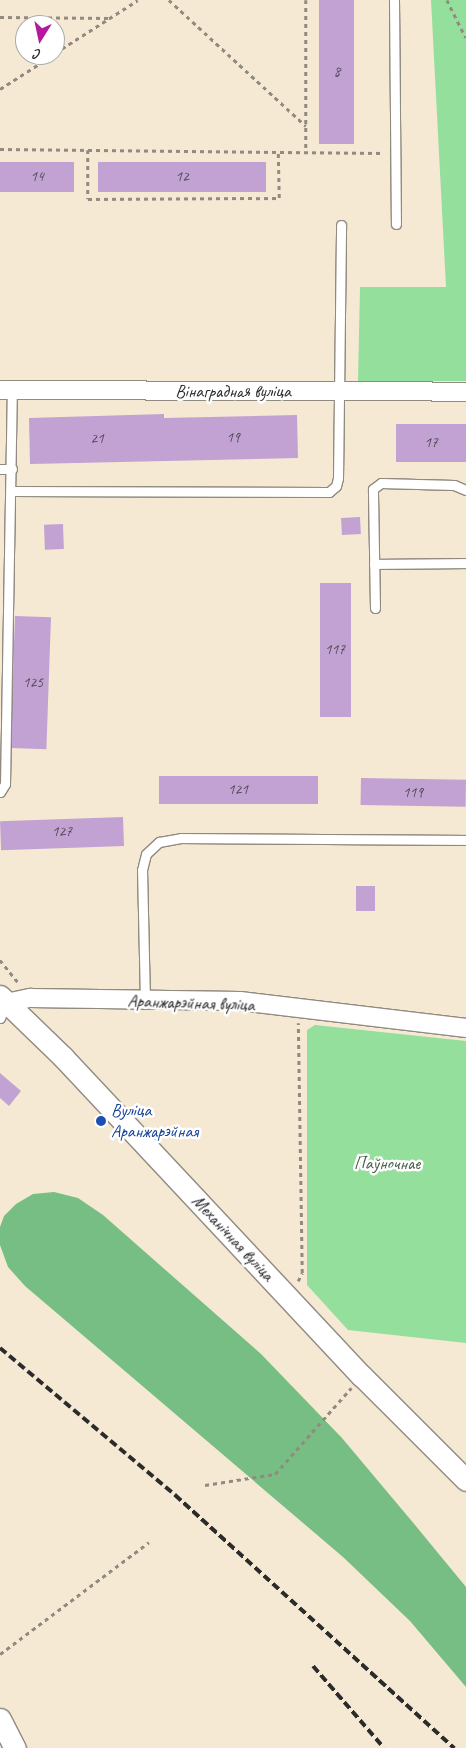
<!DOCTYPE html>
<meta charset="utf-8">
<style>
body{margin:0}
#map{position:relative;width:466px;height:1748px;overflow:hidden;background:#f5e9d4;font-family:Caveat,sans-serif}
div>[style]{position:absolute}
.green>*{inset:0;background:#93df9b}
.forest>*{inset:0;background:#76be83}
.building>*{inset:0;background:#c1a2d2;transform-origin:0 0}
.path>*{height:2.5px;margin-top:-1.25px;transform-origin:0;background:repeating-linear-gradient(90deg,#908a80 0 4px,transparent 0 8px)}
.roads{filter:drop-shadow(1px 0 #908a80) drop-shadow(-1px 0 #908a80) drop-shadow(0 1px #908a80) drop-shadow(0 -1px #908a80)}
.service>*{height:9px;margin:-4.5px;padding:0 4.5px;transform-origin:4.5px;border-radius:4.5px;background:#fff}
.minor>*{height:18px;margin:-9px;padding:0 9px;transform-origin:9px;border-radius:9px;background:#fff}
.tertiary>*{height:21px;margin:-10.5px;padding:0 10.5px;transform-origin:10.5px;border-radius:10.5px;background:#fff}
.rail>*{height:4px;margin-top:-2px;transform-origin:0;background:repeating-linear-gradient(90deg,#2b2b2b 0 8px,transparent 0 12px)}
.dots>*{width:14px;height:14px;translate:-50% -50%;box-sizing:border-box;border:2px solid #fff;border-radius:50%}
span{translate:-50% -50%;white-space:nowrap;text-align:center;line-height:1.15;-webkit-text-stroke:5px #fff;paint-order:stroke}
.number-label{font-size:15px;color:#504955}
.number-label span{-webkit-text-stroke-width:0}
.street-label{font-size:18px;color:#2b2b2b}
.transit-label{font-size:18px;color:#164399}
.left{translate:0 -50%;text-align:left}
.park-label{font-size:18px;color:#4a614d}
.north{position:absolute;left:15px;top:15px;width:50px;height:50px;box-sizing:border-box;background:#fff;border:1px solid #aaa;border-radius:50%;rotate:190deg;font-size:14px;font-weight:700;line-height:20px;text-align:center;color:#2b2b2b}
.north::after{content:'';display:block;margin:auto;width:18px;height:22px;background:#b5179e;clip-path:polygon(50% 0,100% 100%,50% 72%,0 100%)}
</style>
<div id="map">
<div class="green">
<div style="clip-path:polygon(431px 0,466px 0,466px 381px,358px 381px,360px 287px,446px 287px)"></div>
<div style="clip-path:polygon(315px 1025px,466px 1041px,466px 1343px,348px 1330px,307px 1285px,307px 1030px)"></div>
</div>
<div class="forest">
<div style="clip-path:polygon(54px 1192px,78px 1198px,103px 1215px,261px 1354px,342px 1438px,415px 1525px,466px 1587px,466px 1687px,410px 1621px,343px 1557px,25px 1286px,8px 1267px,0 1245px,0 1227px,4px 1216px,16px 1204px,33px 1194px)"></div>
</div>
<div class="building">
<div style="left:319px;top:0;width:35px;height:144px"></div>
<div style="left:0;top:162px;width:74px;height:30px"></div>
<div style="left:98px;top:162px;width:168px;height:30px"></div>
<div style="clip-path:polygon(164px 414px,164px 418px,297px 415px,298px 458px,30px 464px,29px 418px)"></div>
<div style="left:466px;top:424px;width:38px;height:70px;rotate:90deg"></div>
<div style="left:360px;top:517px;width:17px;height:19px;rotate:87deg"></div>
<div style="left:63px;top:524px;width:25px;height:19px;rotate:88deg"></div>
<div style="left:320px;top:583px;width:31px;height:134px"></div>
<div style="left:15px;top:616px;width:36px;height:132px;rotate:2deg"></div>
<div style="left:159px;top:776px;width:159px;height:28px"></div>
<div style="left:361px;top:778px;width:105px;height:27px;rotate:1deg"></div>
<div style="left:123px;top:817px;width:29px;height:123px;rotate:88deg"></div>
<div style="left:356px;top:886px;width:19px;height:25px"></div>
<div style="clip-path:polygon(0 1073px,21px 1091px,9px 1106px,0 1098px)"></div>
</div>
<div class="path">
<div style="left:169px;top:0;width:186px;rotate:42.6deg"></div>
<div style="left:306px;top:0;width:152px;rotate:90deg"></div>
<div style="left:447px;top:0;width:42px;rotate:63.4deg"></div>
<div style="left:0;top:17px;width:111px;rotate:0.5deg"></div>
<div style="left:55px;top:53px;width:98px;rotate:-32.6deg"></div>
<div style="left:0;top:89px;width:63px;rotate:-32.7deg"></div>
<div style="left:0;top:149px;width:384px;rotate:0.6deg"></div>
<div style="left:88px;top:150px;width:49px;rotate:90deg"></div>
<div style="left:88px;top:199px;width:191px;rotate:-0.3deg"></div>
<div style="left:279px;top:198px;width:47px;rotate:-91.2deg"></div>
<div style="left:0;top:960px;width:32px;rotate:51deg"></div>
<div style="left:298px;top:1281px;width:9px;rotate:-63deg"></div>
<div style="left:302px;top:1273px;width:250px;rotate:-90.9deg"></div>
<div style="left:205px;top:1485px;width:71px;rotate:-8.9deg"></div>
<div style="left:275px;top:1474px;width:115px;rotate:-48.5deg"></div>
<div style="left:0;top:1654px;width:186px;rotate:-36.9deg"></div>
</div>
<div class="roads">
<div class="service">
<div style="left:394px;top:0;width:224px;rotate:89.5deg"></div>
<div style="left:0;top:469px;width:12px"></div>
<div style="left:12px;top:491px;width:317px;rotate:0.2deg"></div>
<div style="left:329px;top:492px;width:9px;rotate:-41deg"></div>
<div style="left:336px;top:486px;width:8px;rotate:-76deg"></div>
<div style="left:338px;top:478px;width:253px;rotate:-89.3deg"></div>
<div style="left:374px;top:564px;width:92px;rotate:-0.6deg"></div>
<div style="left:375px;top:608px;width:119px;rotate:-91deg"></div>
<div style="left:373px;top:489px;width:10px;rotate:-37deg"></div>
<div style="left:381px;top:483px;width:73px;rotate:1.6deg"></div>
<div style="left:454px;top:485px;width:13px;rotate:23deg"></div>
<div style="left:0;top:792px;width:9px;rotate:-58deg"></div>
<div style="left:5px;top:784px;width:394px;rotate:-89deg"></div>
<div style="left:145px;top:1001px;width:131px;rotate:-91.3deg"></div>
<div style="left:142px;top:870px;width:16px;rotate:-76deg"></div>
<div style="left:146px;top:854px;width:18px;rotate:-43deg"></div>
<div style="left:159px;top:842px;width:22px;rotate:-10deg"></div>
<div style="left:181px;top:838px;width:285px;rotate:0.4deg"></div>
<div style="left:0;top:1018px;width:16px;rotate:-68deg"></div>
</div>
<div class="minor">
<div style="left:0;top:390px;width:466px;rotate:0.2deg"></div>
<div style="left:6px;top:1003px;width:25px;rotate:-12deg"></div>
<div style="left:30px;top:998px;width:210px;rotate:0.8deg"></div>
<div style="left:240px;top:1001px;width:228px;rotate:6.8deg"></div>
</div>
<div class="tertiary">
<div style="left:0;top:996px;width:88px;rotate:44.1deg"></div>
<div style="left:63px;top:1057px;width:437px;rotate:46.9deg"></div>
<div style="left:362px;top:1376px;width:147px;rotate:45deg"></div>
<div style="left:0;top:1719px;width:33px;rotate:63deg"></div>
</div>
</div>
<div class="rail">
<div style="left:0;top:1348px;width:229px;rotate:40deg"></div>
<div style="left:175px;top:1495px;width:377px;rotate:42.2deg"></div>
<div style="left:313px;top:1666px;width:108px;rotate:49.1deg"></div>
</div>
<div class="dots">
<div style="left:101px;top:1121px;background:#1a4fb4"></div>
</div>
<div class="number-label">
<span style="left:337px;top:72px">8</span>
<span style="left:37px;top:177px">14</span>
<span style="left:182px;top:177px">12</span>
<span style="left:233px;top:438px">19</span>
<span style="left:97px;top:439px">21</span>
<span style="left:431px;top:443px">17</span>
<span style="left:335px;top:650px">117</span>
<span style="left:33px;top:683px">125</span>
<span style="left:238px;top:790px">121</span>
<span style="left:413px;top:793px">119</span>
<span style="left:62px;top:832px">127</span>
</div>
<div class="street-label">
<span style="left:233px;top:391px">Вінаградная вуліца</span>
<span style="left:191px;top:1003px;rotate:2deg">Аранжарэйная вуліца</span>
<span style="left:233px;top:1238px;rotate:47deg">Механічная вуліца</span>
</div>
<div class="transit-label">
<span class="left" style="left:111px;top:1121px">Вуліца<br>Аранжарэйная</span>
</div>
<div class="park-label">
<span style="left:387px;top:1163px">Паўночнае</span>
</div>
<div class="north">С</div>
</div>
